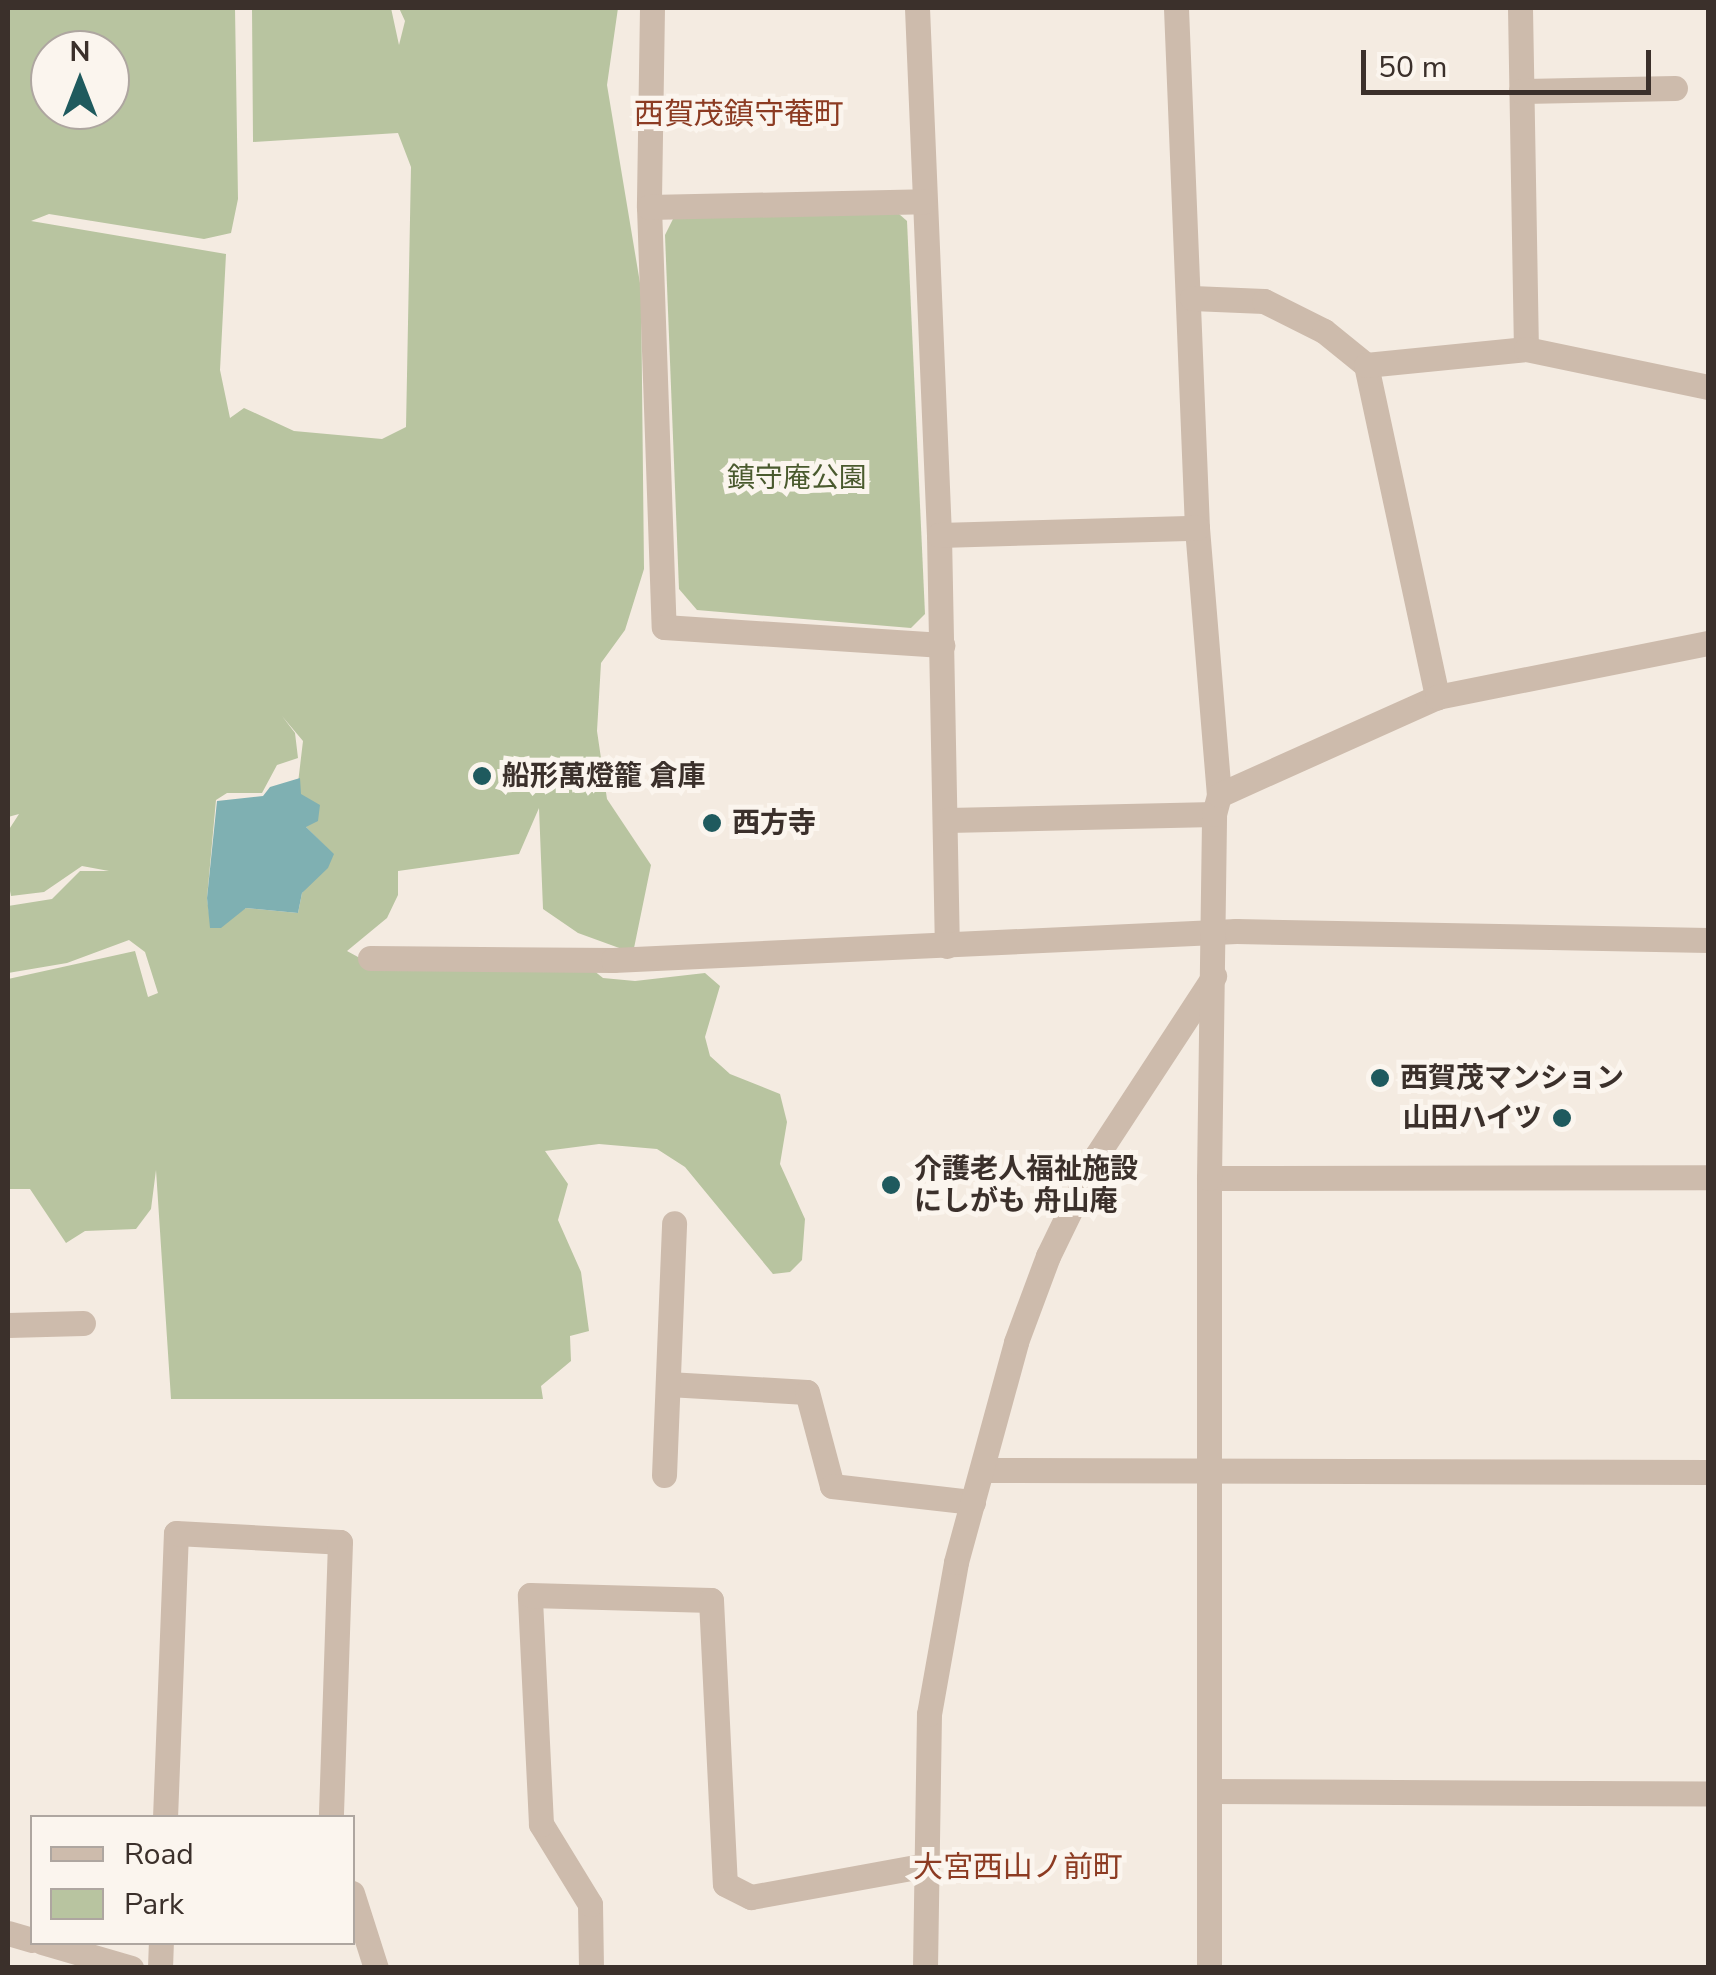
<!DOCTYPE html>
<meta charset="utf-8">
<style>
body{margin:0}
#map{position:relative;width:1716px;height:1975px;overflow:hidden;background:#f4ebe1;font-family:"Nunito Sans","Noto Sans JP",sans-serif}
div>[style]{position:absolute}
.green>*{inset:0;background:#b8c4a0}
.water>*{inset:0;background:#7fb0b2}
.minor>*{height:25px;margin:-12.5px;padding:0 12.5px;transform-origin:12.5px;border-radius:12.5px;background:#cdbbac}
.dots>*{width:28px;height:28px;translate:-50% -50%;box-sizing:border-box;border:5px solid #fbf5ee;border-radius:50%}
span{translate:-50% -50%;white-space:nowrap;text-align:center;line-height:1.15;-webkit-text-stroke:10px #fbf5ee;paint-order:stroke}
.park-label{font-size:28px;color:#4a5a2e}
.poi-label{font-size:28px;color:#3b302b;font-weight:700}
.left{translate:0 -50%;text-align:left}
.right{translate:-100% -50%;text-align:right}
.neighbourhood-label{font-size:30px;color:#8c3b22}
.frame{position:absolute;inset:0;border:10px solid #3b302b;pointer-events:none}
.legend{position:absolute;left:30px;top:1815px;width:325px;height:130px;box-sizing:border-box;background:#fbf5ee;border:2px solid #aea6a0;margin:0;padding:12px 18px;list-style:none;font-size:30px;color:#3b302b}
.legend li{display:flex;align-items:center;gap:20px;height:50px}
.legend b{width:50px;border:2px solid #aea6a0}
.north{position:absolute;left:30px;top:30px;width:100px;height:100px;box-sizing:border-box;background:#fbf5ee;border:2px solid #aea6a0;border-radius:50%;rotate:0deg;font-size:28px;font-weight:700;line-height:40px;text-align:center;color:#3b302b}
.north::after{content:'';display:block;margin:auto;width:35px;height:45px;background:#1f5a5e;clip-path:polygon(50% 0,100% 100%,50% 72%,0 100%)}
.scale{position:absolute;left:1361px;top:50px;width:290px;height:45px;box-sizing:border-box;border:5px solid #3b302b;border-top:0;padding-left:12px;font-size:30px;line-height:35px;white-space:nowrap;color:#3b302b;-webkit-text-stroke:8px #fbf5ee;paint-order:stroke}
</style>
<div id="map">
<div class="green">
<div style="clip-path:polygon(evenodd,8px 8px,235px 8px,238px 199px,231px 233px,204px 239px,49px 214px,31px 221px,226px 254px,220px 370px,230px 418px,244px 408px,294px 431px,382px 439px,406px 427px,411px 167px,398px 133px,253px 142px,252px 8px,391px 8px,399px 45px,405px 21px,399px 8px,618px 8px,607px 85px,641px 289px,644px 569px,625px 630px,601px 663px,597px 731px,607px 799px,651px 865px,633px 953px,578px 933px,543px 909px,539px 808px,519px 854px,398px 871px,398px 895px,387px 918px,347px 951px,369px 963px,578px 958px,603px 978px,635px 981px,705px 973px,720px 986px,705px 1037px,710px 1056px,730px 1074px,780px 1094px,787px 1122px,780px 1164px,805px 1219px,802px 1260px,790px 1272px,773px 1274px,685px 1167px,657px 1149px,599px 1144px,545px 1151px,568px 1184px,558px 1220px,581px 1272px,589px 1331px,570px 1336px,571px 1361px,541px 1386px,543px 1399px,171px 1399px,156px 1170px,151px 1209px,136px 1229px,85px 1231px,66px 1243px,30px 1189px,8px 1189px,8px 979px,135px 951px,148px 997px,158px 993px,145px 952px,129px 940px,67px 963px,8px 973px,8px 906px,52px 899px,80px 871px,109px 871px,82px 866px,44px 892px,11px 896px,8px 881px,8px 831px,19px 814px,8px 817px,8px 8px,50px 50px,110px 50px,110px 110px,50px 110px,50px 50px,8px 8px,282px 716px,303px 741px,298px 783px,306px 827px,333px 854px,302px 893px,298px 913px,246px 908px,211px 928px,207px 898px,216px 800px,227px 793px,262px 793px,277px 765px,298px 758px,295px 733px,282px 716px)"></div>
<div style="clip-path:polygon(891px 207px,907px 221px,925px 614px,911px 628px,697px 610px,679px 589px,665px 235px,674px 217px)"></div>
</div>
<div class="water">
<div style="clip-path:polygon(300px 778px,301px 794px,320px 805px,318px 821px,306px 827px,334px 854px,328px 868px,302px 893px,298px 913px,246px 908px,221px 928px,210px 928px,207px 898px,217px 801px,263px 796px,270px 787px)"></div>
</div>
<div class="minor">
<div style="left:652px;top:8px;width:199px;rotate:90.9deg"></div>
<div style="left:649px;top:207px;width:420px;rotate:88deg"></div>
<div style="left:664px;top:627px;width:279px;rotate:3.7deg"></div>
<div style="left:917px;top:8px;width:527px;rotate:87.61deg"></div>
<div style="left:939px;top:535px;width:411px;rotate:88.9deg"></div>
<div style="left:1176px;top:8px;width:520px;rotate:87.69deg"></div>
<div style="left:1197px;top:528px;width:268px;rotate:85.3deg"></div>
<div style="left:1520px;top:8px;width:341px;rotate:89deg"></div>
<div style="left:1521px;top:91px;width:154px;rotate:-1.1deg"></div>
<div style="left:649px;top:207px;width:275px;rotate:-1.2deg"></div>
<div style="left:1192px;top:298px;width:72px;rotate:2.4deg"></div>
<div style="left:1264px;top:301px;width:67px;rotate:26.6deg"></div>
<div style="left:1324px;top:331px;width:54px;rotate:39deg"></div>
<div style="left:1366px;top:365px;width:340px;rotate:77.9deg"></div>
<div style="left:1366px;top:365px;width:161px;rotate:-5.7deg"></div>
<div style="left:1526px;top:349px;width:186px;rotate:11.8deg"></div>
<div style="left:939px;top:535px;width:258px;rotate:-1.6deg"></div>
<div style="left:947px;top:820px;width:267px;rotate:-1.3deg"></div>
<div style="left:370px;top:958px;width:243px;rotate:0.5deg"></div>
<div style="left:613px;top:960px;width:624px;rotate:-2.67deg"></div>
<div style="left:1236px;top:931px;width:472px;rotate:1.1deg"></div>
<div style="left:1209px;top:1178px;width:499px;rotate:-0.1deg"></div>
<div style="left:8px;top:1325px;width:75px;rotate:-1.5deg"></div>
<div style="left:668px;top:1384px;width:139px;rotate:3.3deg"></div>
<div style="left:807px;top:1392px;width:97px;rotate:75.1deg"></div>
<div style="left:832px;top:1486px;width:142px;rotate:6.5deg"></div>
<div style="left:985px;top:1470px;width:723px;rotate:0.16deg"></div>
<div style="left:664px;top:1475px;width:252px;rotate:-87.7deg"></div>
<div style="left:1209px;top:1791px;width:499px;rotate:0.3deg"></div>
<div style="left:165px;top:1818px;width:285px;rotate:-87.8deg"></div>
<div style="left:176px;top:1533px;width:164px;rotate:3.1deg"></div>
<div style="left:340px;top:1542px;width:276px;rotate:91.9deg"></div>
<div style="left:352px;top:1893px;width:79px;rotate:72.3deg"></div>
<div style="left:8px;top:1933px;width:25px;rotate:16deg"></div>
<div style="left:42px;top:1942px;width:93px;rotate:16.3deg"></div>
<div style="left:160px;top:1968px;width:26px;rotate:-88deg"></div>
<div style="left:591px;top:1968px;width:64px;rotate:-90.9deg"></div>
<div style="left:590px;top:1904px;width:94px;rotate:-121.5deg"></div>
<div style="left:541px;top:1824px;width:229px;rotate:-92.8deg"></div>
<div style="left:530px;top:1595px;width:181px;rotate:1.6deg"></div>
<div style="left:711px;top:1600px;width:284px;rotate:87.2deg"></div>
<div style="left:725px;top:1884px;width:29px;rotate:27deg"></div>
<div style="left:751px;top:1897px;width:174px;rotate:-10.3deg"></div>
<div style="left:925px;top:1968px;width:254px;rotate:-89.1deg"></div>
<div style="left:929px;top:1714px;width:154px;rotate:-79.9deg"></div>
<div style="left:956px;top:1562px;width:228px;rotate:-74.7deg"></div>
<div style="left:1016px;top:1342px;width:92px;rotate:-69.6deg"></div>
<div style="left:1048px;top:1256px;width:112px;rotate:-64.1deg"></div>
<div style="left:1097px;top:1155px;width:214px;rotate:-56.8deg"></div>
<div style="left:1209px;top:1968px;width:790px;rotate:-90deg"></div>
<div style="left:1209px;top:1178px;width:364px;rotate:-89.2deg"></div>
<div style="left:1214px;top:814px;width:20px;rotate:-75deg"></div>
<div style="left:1219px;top:795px;width:239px;rotate:-24.2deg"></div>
<div style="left:1437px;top:697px;width:276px;rotate:-11.3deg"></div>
</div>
<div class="dots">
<div style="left:482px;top:776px;background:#1f5a5e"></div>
<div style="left:712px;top:823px;background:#1f5a5e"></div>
<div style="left:1380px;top:1078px;background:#1f5a5e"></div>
<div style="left:1562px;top:1118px;background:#1f5a5e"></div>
<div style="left:891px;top:1185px;background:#1f5a5e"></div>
</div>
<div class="park-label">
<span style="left:797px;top:478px">鎮守庵公園</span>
</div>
<div class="poi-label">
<span class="left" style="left:502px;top:776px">船形萬燈籠 倉庫</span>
<span class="left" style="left:732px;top:823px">西方寺</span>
<span class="left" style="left:1400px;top:1078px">西賀茂マンション</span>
<span class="right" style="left:1542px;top:1118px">山田ハイツ</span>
<span class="left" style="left:914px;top:1185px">介護老人福祉施設<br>にしがも 舟山庵</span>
</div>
<div class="neighbourhood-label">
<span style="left:739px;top:115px">西賀茂鎮守菴町</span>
<span style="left:1018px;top:1868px">大宮西山ノ前町</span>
</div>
<div class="frame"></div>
<ul class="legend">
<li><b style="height:12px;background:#cdbbac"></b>Road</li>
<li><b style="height:28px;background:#b8c4a0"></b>Park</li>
</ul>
<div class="north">N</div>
<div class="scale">50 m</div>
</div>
